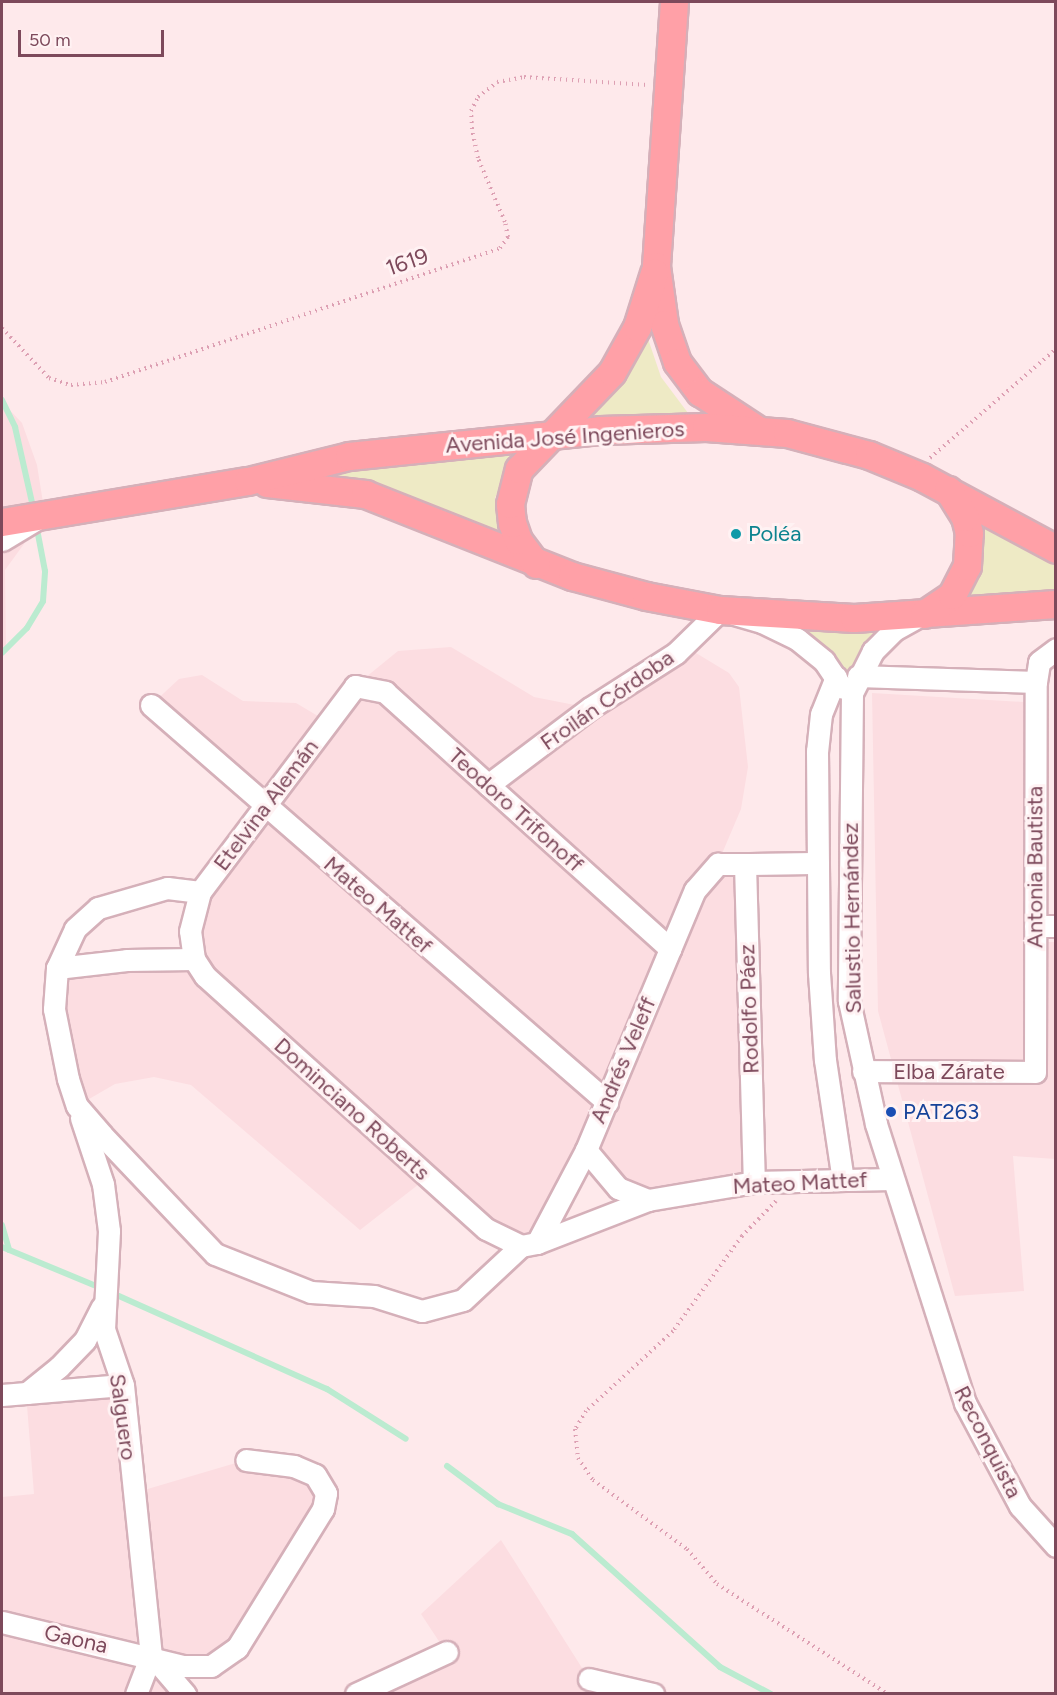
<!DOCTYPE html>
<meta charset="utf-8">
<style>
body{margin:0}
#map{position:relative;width:1057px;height:1695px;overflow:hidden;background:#fee9eb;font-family:Figtree,sans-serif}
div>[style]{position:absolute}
.residential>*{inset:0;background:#fcdde1}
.green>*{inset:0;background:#eeeac5}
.stream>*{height:6px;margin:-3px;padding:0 3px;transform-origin:3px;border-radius:3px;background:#bbebd0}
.path>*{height:4px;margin-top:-2px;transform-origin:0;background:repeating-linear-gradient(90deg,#dda0b3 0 1.5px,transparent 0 6px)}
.roads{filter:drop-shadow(2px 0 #d5b0b9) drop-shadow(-2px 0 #d5b0b9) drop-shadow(0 2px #d5b0b9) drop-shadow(0 -2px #d5b0b9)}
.minor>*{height:21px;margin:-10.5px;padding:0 10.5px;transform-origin:10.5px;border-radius:10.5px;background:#fff}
.major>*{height:27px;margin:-13.5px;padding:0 13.5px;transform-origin:13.5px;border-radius:13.5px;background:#ffa0a7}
.dots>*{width:16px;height:16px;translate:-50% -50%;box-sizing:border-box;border:3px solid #fff2f3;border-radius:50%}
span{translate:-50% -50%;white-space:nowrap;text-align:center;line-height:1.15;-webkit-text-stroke:6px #fff2f3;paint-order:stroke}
.street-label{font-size:22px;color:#7d495b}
.culture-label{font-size:22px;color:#0d838f}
.left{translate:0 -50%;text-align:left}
.transit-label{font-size:22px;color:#164399}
.frame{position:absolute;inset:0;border:3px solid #7d495b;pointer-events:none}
.scale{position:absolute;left:18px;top:30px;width:146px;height:27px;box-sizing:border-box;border:3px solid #7d495b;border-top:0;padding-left:8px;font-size:18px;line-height:21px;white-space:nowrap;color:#7d495b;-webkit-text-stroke:4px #fff2f3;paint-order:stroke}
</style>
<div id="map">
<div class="residential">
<div style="clip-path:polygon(2px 402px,22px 423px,37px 465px,45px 515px,5px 570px,6px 649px,2px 656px)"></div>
<div style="clip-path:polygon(451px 647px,534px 697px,590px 708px,676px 653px,696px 653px,729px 673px,739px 687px,748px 767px,741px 809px,718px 863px,745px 864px,754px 1182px,648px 1200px,586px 1150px,537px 1243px,521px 1246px,428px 1177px,360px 1230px,191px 1085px,154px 1077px,115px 1084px,77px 1106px,57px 968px,193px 959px,200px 892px,264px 807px,151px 705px,179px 679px,202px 675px,243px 701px,296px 703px,328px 722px,355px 686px,398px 651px)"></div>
<div style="clip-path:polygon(872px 693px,1024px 702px,1026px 942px,1055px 942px,1056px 1159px,1013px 1156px,1024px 1291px,955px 1296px,878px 1011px)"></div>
<div style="clip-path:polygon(123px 1385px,134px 1493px,246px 1460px,294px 1466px,326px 1493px,237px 1648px,183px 1666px,185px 1693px,2px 1694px,2px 1497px,34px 1494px,26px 1393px)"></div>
<div style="clip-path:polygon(501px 1540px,589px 1679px,653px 1694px,356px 1694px,446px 1652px,421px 1614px)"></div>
</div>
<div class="green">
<div style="clip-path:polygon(645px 330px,661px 377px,688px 413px,571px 423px)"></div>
<div style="clip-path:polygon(516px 451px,495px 498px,499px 539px,304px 475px,303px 470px)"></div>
<div style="clip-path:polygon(966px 512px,1055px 561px,1055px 594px,961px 603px)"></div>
<div style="clip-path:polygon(802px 629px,843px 630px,887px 629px,863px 649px,846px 677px,836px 658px)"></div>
<div style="clip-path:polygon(1054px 767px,1056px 767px,1055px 893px,1054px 893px)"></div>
</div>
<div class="stream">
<div style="left:2px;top:400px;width:30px;rotate:64deg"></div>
<div style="left:15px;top:427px;width:86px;rotate:77.3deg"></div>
<div style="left:2px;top:653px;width:35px;rotate:-45deg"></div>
<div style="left:27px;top:628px;width:31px;rotate:-59deg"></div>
<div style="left:43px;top:601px;width:30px;rotate:-86deg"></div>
<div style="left:45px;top:571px;width:48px;rotate:-100.8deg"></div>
<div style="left:2px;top:1225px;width:26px;rotate:74deg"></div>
<div style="left:2px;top:1247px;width:107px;rotate:22.5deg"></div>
<div style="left:110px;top:1292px;width:238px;rotate:24.1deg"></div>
<div style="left:327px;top:1389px;width:93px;rotate:32.3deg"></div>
<div style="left:447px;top:1466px;width:64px;rotate:36.7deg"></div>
<div style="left:498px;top:1504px;width:80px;rotate:22.1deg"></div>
<div style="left:572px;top:1534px;width:199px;rotate:41.9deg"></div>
<div style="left:720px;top:1667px;width:58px;rotate:27.9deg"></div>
</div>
<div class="path">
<div style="left:2px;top:328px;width:69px;rotate:46.8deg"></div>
<div style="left:49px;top:378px;width:23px;rotate:18deg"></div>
<div style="left:71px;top:385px;width:34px;rotate:-5deg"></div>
<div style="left:105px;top:382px;width:417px;rotate:-18.7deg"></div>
<div style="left:500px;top:248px;width:14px;rotate:-54deg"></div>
<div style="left:508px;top:237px;width:15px;rotate:-101deg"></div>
<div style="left:505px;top:222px;width:69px;rotate:-112.9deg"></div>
<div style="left:478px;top:158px;width:30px;rotate:-102deg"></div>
<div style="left:472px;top:129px;width:18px;rotate:-93deg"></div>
<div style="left:471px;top:111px;width:16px;rotate:-63deg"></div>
<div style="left:478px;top:97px;width:24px;rotate:-38deg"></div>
<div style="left:497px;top:82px;width:27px;rotate:-10deg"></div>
<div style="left:524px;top:77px;width:124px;rotate:3.7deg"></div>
<div style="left:930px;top:458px;width:167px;rotate:-40.9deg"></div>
<div style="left:776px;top:1201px;width:49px;rotate:134.2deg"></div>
<div style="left:742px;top:1236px;width:117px;rotate:126deg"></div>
<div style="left:673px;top:1331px;width:118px;rotate:137.4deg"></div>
<div style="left:586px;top:1411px;width:21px;rotate:121deg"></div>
<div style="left:575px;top:1429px;width:29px;rotate:84deg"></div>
<div style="left:578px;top:1458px;width:27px;rotate:56deg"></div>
<div style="left:593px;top:1480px;width:117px;rotate:36.3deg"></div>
<div style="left:687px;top:1549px;width:46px;rotate:49.4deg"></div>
<div style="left:717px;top:1584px;width:203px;rotate:32.8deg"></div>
</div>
<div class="roads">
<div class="minor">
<div style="left:2px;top:540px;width:41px;rotate:-31deg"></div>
<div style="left:921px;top:615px;width:31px;rotate:151deg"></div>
<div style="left:894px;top:630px;width:30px;rotate:135deg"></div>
<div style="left:873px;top:651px;width:47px;rotate:116.6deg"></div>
<div style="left:852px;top:693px;width:308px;rotate:90.6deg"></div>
<div style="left:849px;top:1001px;width:126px;rotate:77.6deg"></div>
<div style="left:876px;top:1124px;width:293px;rotate:72.3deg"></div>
<div style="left:965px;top:1403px;width:117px;rotate:61.9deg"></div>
<div style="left:1020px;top:1506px;width:54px;rotate:48deg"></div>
<div style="left:858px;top:676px;width:178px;rotate:1.9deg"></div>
<div style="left:836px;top:677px;width:40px;rotate:112deg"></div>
<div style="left:821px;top:714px;width:37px;rotate:96deg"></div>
<div style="left:817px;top:751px;width:222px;rotate:89.5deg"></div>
<div style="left:819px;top:973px;width:87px;rotate:86.1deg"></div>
<div style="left:825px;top:1060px;width:121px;rotate:81.5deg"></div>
<div style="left:151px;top:705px;width:605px;rotate:41.04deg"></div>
<div style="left:488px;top:785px;width:128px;rotate:-37deg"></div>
<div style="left:590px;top:708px;width:102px;rotate:-32.6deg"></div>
<div style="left:676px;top:653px;width:62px;rotate:-44.3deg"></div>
<div style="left:720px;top:610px;width:44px;rotate:15.9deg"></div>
<div style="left:762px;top:622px;width:39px;rotate:26deg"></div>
<div style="left:797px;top:639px;width:35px;rotate:39deg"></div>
<div style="left:824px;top:661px;width:32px;rotate:56deg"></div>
<div style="left:745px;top:864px;width:73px;rotate:-0.8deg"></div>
<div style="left:200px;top:892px;width:33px;rotate:-173deg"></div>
<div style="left:167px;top:888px;width:72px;rotate:163.8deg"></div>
<div style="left:98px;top:908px;width:31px;rotate:138deg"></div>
<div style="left:75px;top:929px;width:43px;rotate:114.8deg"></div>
<div style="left:57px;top:968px;width:41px;rotate:94.2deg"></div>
<div style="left:54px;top:1009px;width:71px;rotate:78.7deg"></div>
<div style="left:68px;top:1079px;width:28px;rotate:72deg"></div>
<div style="left:77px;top:1106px;width:38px;rotate:49deg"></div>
<div style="left:102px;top:1135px;width:164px;rotate:46.5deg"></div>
<div style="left:215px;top:1254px;width:103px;rotate:21.6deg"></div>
<div style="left:311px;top:1292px;width:63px;rotate:3.6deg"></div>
<div style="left:374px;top:1296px;width:50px;rotate:17.4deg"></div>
<div style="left:422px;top:1311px;width:42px;rotate:-15deg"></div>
<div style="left:463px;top:1300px;width:79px;rotate:-43deg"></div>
<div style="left:1035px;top:926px;width:21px"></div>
<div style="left:57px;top:968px;width:70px;rotate:-6.5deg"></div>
<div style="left:127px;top:960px;width:67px;rotate:-0.9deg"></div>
<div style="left:863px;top:1071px;width:172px;rotate:0.3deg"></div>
<div style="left:1035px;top:1072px;width:390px;rotate:-89.9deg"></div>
<div style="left:1036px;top:682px;width:20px;rotate:-81deg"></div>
<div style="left:1039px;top:662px;width:21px;rotate:-37deg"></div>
<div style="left:81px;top:1118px;width:70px;rotate:71.6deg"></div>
<div style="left:103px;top:1184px;width:47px;rotate:82.7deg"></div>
<div style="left:109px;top:1231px;width:98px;rotate:92.9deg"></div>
<div style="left:104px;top:1329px;width:59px;rotate:71.3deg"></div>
<div style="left:123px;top:1385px;width:271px;rotate:84.1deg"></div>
<div style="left:151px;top:1655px;width:42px;rotate:111deg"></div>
<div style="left:586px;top:1150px;width:50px;rotate:49.9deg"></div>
<div style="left:618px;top:1188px;width:32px;rotate:22deg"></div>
<div style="left:648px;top:1200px;width:108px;rotate:-9.6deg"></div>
<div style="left:754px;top:1182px;width:138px;rotate:-1.2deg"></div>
<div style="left:537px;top:1243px;width:119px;rotate:-21.2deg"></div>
<div style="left:521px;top:1246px;width:39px;rotate:-154deg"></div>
<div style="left:486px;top:1229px;width:378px;rotate:-138deg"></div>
<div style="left:205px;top:976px;width:20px;rotate:-123deg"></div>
<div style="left:194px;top:959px;width:28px;rotate:-98deg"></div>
<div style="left:190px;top:931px;width:40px;rotate:-75.6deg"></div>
<div style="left:200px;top:892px;width:258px;rotate:-53deg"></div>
<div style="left:355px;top:686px;width:31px;rotate:11deg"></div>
<div style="left:385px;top:692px;width:384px;rotate:42deg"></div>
<div style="left:521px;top:1246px;width:16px;rotate:-11deg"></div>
<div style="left:537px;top:1243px;width:105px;rotate:-62.2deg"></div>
<div style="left:586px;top:1150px;width:282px;rotate:-67.3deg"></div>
<div style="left:695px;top:890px;width:35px;rotate:-49deg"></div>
<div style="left:718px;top:864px;width:27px"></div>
<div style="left:745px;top:864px;width:318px;rotate:88.4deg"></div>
<div style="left:27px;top:1393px;width:41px;rotate:-39.1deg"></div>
<div style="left:59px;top:1367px;width:37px;rotate:-46deg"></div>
<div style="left:85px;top:1340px;width:37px;rotate:-63deg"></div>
<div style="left:2px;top:1395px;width:121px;rotate:-4.7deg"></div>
<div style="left:2px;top:1622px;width:186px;rotate:13.7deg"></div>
<div style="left:183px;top:1666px;width:28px"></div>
<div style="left:211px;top:1666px;width:32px;rotate:-35deg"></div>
<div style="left:237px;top:1648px;width:163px;rotate:-58.3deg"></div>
<div style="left:323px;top:1509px;width:16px;rotate:-79deg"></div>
<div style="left:326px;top:1493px;width:21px;rotate:-121deg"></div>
<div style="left:315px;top:1475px;width:23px;rotate:-157deg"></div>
<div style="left:294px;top:1466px;width:48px;rotate:-172.9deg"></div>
<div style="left:154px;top:1658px;width:48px;rotate:49.3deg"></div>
<div style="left:589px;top:1679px;width:66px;rotate:13.2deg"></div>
<div style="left:356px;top:1694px;width:100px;rotate:-24.8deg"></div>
</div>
<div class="major">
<div style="left:674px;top:2px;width:265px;rotate:93.9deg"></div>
<div style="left:656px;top:266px;width:59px;rotate:82.1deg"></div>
<div style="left:664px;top:324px;width:40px;rotate:71.1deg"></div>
<div style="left:677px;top:362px;width:38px;rotate:53deg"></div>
<div style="left:700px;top:392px;width:66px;rotate:33.2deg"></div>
<div style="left:267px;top:483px;width:99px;rotate:6.4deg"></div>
<div style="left:365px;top:494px;width:223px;rotate:21.6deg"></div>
<div style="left:572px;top:576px;width:77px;rotate:15.1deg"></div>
<div style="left:646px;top:596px;width:75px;rotate:10.7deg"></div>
<div style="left:720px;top:610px;width:134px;rotate:3.4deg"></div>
<div style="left:854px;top:618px;width:202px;rotate:-4deg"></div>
<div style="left:2px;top:522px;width:249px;rotate:-9.5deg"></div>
<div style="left:248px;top:481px;width:104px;rotate:-13.9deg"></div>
<div style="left:349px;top:456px;width:252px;rotate:-5.9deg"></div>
<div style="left:600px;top:430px;width:106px;rotate:-1.6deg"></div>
<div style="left:706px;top:427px;width:81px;rotate:4.2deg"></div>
<div style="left:787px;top:433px;width:85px;rotate:15deg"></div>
<div style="left:869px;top:455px;width:57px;rotate:22.5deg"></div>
<div style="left:922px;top:477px;width:152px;rotate:28.2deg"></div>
<div style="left:536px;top:564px;width:30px;rotate:-127deg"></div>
<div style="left:518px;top:540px;width:18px;rotate:-109deg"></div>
<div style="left:512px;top:523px;width:19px;rotate:-96deg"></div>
<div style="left:510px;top:504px;width:36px;rotate:-76deg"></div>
<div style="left:519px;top:469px;width:134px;rotate:-46.2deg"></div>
<div style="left:612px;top:372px;width:51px;rotate:-60.9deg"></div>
<div style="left:637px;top:327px;width:57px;rotate:-72.5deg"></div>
<div style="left:924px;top:614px;width:34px;rotate:-34deg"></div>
<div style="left:952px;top:595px;width:33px;rotate:-63deg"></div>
<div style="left:967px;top:566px;width:33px;rotate:-87deg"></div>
<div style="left:969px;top:533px;width:16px;rotate:-104deg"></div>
<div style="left:965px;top:517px;width:32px;rotate:-122deg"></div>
</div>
</div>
<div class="dots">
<div style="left:736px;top:534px;background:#0f9aa8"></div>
<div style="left:891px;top:1112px;background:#1a4fb4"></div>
</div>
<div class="street-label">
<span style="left:407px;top:262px;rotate:-19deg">1619</span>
<span style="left:565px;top:437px;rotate:-4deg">Avenida José Ingenieros</span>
<span style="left:607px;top:700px;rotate:-35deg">Froilán Córdoba</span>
<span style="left:266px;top:805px;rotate:-53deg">Etelvina Alemán</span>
<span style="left:516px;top:810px;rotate:42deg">Teodoro Trifonoff</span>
<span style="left:1035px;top:867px;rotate:-90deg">Antonia Bautista</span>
<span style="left:378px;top:905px;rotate:41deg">Mateo Mattef</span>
<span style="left:852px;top:918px;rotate:-91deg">Salustio Hernández</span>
<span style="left:749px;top:1009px;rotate:-92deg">Rodolfo Páez</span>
<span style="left:623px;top:1060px;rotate:-67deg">Andrés Veleff</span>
<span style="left:949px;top:1072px">Elba Zárate</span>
<span style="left:352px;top:1109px;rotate:42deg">Dominciano Roberts</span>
<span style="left:800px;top:1183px;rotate:-3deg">Mateo Mattef</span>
<span style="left:123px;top:1417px;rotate:82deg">Salguero</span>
<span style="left:988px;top:1442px;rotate:63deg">Reconquista</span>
<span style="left:76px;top:1639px;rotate:13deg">Gaona</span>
</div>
<div class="culture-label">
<span class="left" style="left:748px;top:534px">Poléa</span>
</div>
<div class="transit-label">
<span class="left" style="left:903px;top:1112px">PAT263</span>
</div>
<div class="frame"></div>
<div class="scale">50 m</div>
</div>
